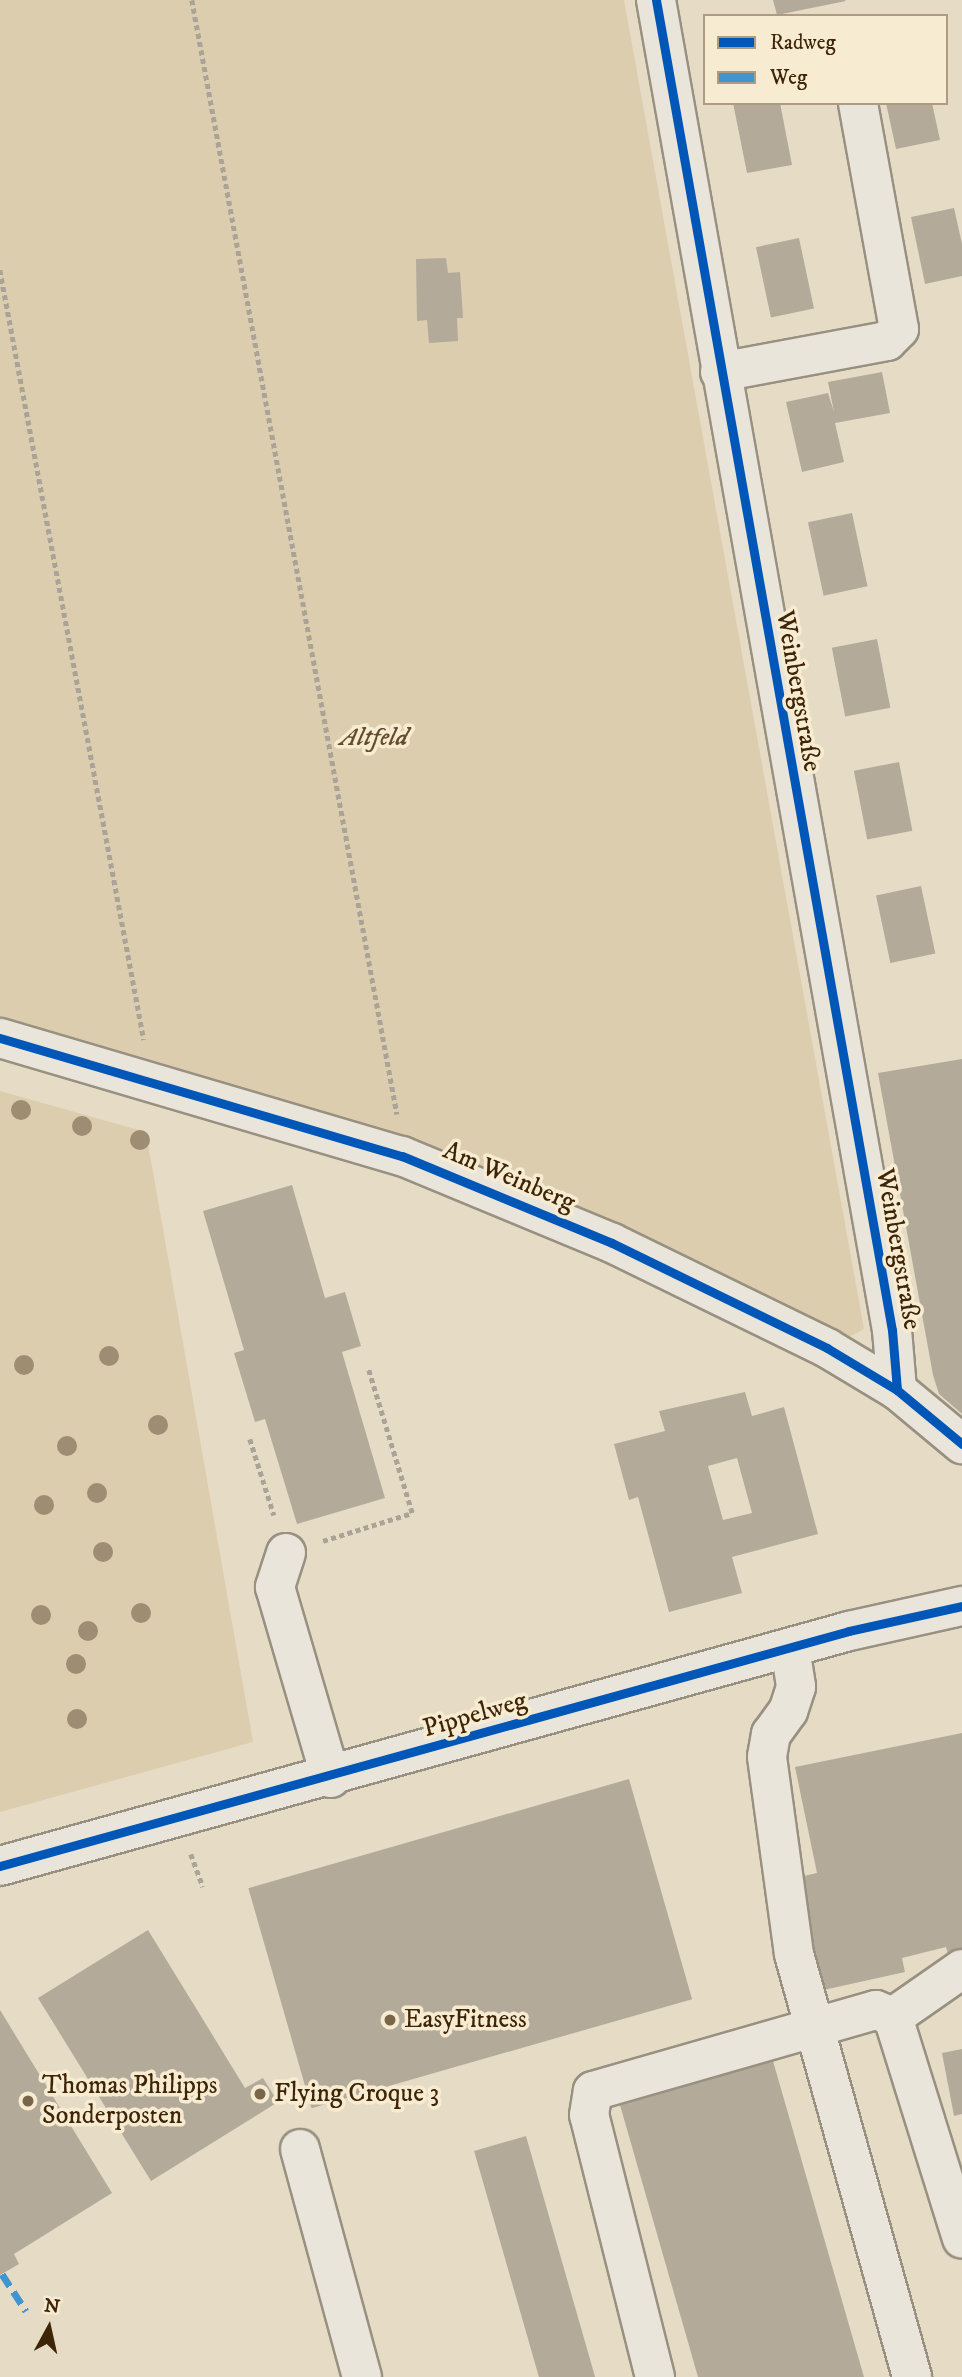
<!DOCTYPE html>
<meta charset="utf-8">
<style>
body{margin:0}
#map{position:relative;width:962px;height:2377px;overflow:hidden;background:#e6dcc6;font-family:"IM FELL DW Pica",serif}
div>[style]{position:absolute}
.green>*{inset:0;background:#dccdae}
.building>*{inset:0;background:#b3aa9a;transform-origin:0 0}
.path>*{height:4.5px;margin-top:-2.25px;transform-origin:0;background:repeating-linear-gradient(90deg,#aaa397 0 5px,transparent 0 8.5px)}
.roads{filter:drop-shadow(2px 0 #989080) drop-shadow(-2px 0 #989080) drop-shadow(0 2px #989080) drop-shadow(0 -2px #989080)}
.minor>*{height:38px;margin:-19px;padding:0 19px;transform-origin:19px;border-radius:19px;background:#eae5da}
.quiet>*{height:7px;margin-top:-3.5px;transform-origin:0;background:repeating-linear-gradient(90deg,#3f95d1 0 14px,transparent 0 21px)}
.cycleway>*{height:9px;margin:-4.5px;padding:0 4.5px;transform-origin:4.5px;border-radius:4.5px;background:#0057b8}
.trees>*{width:20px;height:20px;margin:-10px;border-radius:50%;background:#9e8d72}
.dots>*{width:19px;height:19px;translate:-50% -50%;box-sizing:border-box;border:4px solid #f7ecd2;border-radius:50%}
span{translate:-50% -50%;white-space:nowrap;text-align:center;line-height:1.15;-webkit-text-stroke:7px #f7ecd2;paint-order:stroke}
.street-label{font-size:26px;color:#3e2508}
.park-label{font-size:26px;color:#644c2d;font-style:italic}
.poi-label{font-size:26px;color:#3e2508}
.left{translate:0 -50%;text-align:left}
.legend{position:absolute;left:703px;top:14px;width:245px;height:91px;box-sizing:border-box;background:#f7ecd2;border:2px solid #ad9c81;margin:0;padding:9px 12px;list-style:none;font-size:21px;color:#3e2508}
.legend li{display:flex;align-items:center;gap:14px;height:35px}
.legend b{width:35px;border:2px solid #ad9c81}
.north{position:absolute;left:14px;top:2293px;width:70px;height:70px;-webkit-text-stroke:5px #f7ecd2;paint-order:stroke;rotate:8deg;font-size:19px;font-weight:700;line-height:28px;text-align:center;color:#3e2508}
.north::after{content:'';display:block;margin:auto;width:24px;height:32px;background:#3e2508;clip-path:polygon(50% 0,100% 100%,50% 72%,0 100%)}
</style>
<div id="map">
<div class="green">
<div style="clip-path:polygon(0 0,624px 0,864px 1329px,843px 1340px,0 1021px)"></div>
<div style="clip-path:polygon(0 1091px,146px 1132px,253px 1742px,0 1812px)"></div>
</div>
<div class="building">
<div style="clip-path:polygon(773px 0,845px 0,846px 1px,777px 15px)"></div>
<div style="clip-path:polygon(733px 103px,780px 103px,792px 165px,747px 173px)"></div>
<div style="clip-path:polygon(886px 103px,932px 103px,940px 140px,896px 149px)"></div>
<div style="clip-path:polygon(954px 208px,962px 244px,962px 276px,925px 284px,911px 217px)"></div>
<div style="left:799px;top:238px;width:72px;height:44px;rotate:78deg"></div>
<div style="clip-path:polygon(446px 258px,448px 273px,460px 272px,463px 318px,457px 318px,458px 341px,429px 343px,427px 320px,417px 321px,416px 259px)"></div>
<div style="clip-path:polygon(882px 372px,890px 413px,835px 423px,844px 462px,802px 472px,786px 402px,828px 393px,834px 412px,828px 382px)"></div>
<div style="left:852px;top:513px;width:75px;height:45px;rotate:78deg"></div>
<div style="left:877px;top:639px;width:70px;height:46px;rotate:79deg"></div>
<div style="left:899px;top:762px;width:70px;height:46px;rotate:79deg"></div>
<div style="left:921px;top:886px;width:69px;height:46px;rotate:78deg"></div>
<div style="clip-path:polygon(962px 1059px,962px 1414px,939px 1394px,933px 1375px,878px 1073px)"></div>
<div style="clip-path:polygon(292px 1185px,325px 1298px,345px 1292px,361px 1346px,342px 1352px,385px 1498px,297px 1524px,265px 1419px,255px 1422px,234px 1353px,244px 1350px,203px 1211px)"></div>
<div style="clip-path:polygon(evenodd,745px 1392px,752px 1416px,784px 1407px,818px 1534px,732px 1557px,742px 1593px,669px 1612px,638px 1497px,629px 1500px,614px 1444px,665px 1431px,659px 1411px,745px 1392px,737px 1458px,752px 1513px,723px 1520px,708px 1466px,737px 1458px)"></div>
<div style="clip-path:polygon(962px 1733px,962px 1951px,948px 1954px,946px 1947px,902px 1958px,905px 1972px,819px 1991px,795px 1878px,817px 1873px,795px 1767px)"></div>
<div style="left:629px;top:1779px;width:229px;height:396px;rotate:74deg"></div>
<div style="clip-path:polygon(148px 1930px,245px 2088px,263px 2078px,278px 2102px,151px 2181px,38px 1998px)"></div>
<div style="clip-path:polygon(0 2010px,112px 2193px,14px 2254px,19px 2264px,0 2275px)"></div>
<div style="clip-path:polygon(962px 2049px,962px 2114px,954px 2116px,942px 2053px)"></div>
<div style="clip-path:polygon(773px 2061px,864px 2377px,698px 2377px,620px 2105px)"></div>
<div style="left:526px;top:2136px;width:251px;height:54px;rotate:74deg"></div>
</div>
<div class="path">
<div style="left:192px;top:0;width:1133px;rotate:79.57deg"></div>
<div style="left:0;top:270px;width:783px;rotate:79.41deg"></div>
<div style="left:250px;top:1439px;width:80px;rotate:72.5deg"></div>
<div style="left:323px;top:1541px;width:93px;rotate:-17.5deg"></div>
<div style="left:412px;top:1513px;width:152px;rotate:-106.9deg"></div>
<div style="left:191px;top:1854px;width:35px;rotate:70deg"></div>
</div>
<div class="roads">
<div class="minor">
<div style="left:656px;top:0;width:1351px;rotate:79.94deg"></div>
<div style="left:892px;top:1330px;width:60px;rotate:85.2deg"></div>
<div style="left:720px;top:372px;width:170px;rotate:-10.5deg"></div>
<div style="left:887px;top:341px;width:17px;rotate:-45deg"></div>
<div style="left:899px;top:329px;width:230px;rotate:-100.3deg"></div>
<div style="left:0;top:1038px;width:419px;rotate:16.4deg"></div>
<div style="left:402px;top:1156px;width:227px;rotate:22.5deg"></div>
<div style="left:612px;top:1243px;width:239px;rotate:26deg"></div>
<div style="left:827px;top:1348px;width:82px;rotate:31deg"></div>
<div style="left:897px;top:1390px;width:85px;rotate:39.7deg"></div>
<div style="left:286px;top:1553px;width:36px;rotate:108deg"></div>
<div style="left:275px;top:1587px;width:199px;rotate:73.7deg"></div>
<div style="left:790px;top:1648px;width:39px;rotate:81deg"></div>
<div style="left:796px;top:1687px;width:25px;rotate:108deg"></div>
<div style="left:788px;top:1711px;width:29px;rotate:126deg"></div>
<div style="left:771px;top:1734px;width:23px;rotate:100deg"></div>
<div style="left:767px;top:1757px;width:199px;rotate:82.2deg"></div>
<div style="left:794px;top:1954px;width:439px;rotate:74.4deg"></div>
<div style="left:0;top:1866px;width:881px;rotate:-15.47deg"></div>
<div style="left:849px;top:1631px;width:116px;rotate:-12.5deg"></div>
<div style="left:893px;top:2017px;width:84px;rotate:-34.8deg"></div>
<div style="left:300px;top:2149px;width:236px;rotate:74.8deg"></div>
<div style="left:655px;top:2377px;width:270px;rotate:-104.1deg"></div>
<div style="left:589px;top:2115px;width:24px;rotate:-81deg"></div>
<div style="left:593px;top:2091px;width:294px;rotate:-16deg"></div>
<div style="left:876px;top:2010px;width:18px;rotate:22deg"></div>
<div style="left:893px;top:2017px;width:232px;rotate:72.7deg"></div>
</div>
</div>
<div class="quiet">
<div style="left:2px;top:2274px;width:44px;rotate:57deg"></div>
</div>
<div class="cycleway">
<div style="left:656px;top:0;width:1351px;rotate:79.94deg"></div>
<div style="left:892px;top:1330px;width:60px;rotate:85.2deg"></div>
<div style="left:0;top:1038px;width:419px;rotate:16.4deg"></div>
<div style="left:402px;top:1156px;width:227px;rotate:22.5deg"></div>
<div style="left:612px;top:1243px;width:239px;rotate:26deg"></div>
<div style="left:827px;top:1348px;width:82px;rotate:31deg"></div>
<div style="left:897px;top:1390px;width:85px;rotate:39.7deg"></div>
<div style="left:0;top:1866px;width:881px;rotate:-15.47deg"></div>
<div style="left:849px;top:1631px;width:116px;rotate:-12.5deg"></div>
</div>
<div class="trees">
<div style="left:21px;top:1110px"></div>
<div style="left:82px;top:1126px"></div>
<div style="left:140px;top:1140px"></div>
<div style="left:109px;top:1356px"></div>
<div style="left:24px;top:1365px"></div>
<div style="left:158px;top:1425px"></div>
<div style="left:67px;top:1446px"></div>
<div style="left:97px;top:1493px"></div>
<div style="left:44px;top:1505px"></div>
<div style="left:103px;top:1552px"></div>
<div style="left:141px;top:1613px"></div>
<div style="left:41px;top:1615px"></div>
<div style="left:88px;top:1631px"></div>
<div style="left:76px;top:1664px"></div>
<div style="left:77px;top:1719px"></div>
</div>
<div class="dots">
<div style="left:390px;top:2020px;background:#79654a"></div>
<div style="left:260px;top:2094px;background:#79654a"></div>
<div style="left:28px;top:2101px;background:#79654a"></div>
</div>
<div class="street-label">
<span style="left:798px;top:691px;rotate:80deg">Weinbergstraße</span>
<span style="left:509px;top:1177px;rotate:23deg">Am Weinberg</span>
<span style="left:898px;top:1249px;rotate:80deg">Weinbergstraße</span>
<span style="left:475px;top:1715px;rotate:-16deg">Pippelweg</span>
</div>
<div class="park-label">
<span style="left:374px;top:738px">Altfeld</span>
</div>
<div class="poi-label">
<span class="left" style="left:404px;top:2020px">EasyFitness</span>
<span class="left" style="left:42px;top:2101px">Thomas Philipps<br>Sonderposten</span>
<span class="left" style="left:274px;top:2094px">Flying Croque 3</span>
</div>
<ul class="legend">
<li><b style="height:9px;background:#0057b8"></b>Radweg</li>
<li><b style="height:9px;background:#3f95d1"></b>Weg</li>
</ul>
<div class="north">N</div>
</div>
